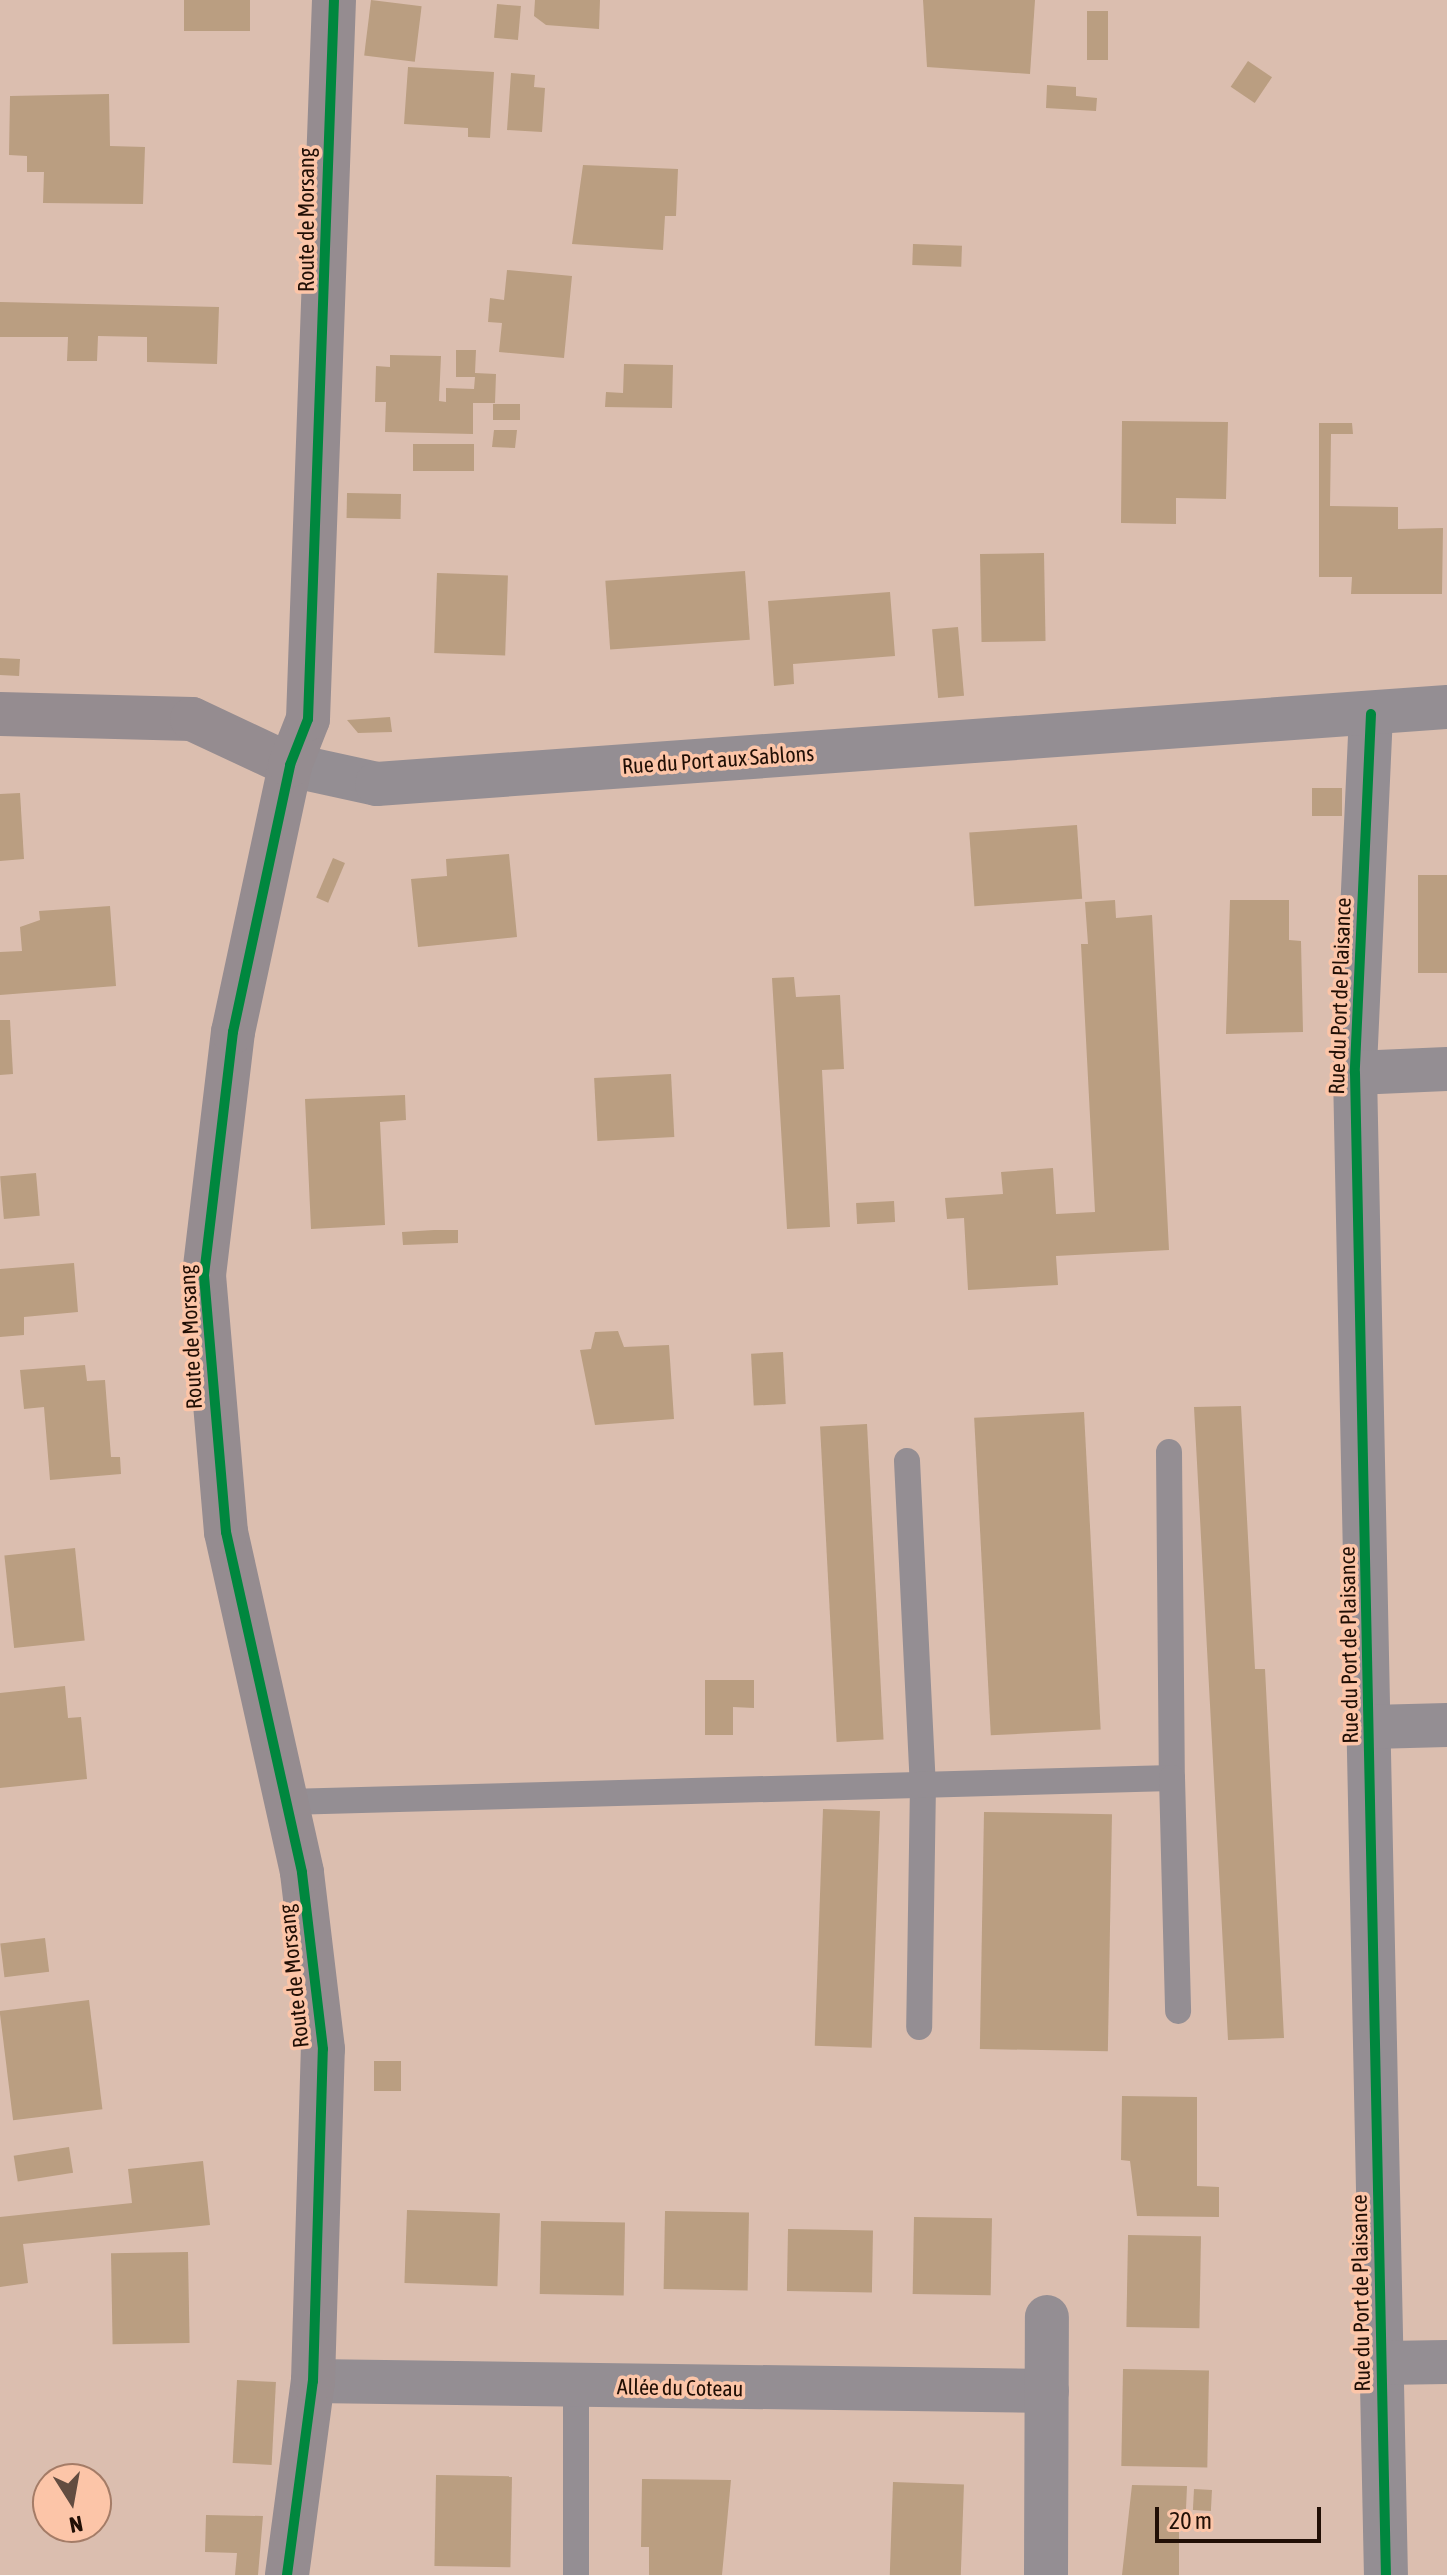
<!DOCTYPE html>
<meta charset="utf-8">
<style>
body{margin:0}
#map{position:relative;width:1447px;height:2575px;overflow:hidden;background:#dbbeaf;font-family:"Asap Condensed",sans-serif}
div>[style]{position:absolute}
.building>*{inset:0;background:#ba9e81;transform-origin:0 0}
.lane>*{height:26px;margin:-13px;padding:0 13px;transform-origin:13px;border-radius:13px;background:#948e93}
.street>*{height:44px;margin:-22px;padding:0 22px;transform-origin:22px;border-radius:22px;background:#948e93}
.secondary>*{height:44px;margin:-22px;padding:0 22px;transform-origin:22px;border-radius:22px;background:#958c90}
.cycleway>*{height:10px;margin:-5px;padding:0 5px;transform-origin:5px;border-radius:5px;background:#00873e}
span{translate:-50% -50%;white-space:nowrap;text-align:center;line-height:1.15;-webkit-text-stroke:7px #fcc5a8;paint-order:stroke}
.street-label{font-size:22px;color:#210f05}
.north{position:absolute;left:32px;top:2463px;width:80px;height:80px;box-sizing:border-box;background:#fcc5a8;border:2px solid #a47c67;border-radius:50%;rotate:169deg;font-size:22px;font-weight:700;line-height:32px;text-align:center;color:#210f05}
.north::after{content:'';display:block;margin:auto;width:28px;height:36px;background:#624c40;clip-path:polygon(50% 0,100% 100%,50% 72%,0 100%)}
.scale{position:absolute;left:1155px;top:2507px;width:166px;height:36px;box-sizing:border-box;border:4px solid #210f05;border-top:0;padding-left:10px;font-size:24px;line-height:28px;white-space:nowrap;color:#210f05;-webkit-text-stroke:6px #fcc5a8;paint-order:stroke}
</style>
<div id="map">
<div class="building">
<div style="left:184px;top:0;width:66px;height:31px"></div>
<div style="left:371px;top:0;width:51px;height:56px;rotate:7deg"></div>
<div style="clip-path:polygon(535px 0,600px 0,599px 29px,546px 25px,534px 16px)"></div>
<div style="clip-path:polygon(923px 0,1035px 0,1030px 74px,927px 67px)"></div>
<div style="left:497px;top:4px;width:24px;height:34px;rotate:5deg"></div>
<div style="left:1087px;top:11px;width:21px;height:49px"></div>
<div style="left:1248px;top:61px;width:29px;height:31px;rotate:34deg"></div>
<div style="clip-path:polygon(408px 67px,494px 72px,490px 138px,468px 137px,468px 128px,404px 124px)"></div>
<div style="clip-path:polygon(511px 73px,535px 75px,534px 87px,545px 88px,542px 132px,507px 130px)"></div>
<div style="clip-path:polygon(1047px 85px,1076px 87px,1076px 96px,1097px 98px,1096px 111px,1046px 108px)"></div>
<div style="clip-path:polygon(109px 94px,110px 146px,145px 147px,143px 204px,43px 203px,44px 172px,27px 172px,27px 156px,9px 155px,10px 96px)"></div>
<div style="clip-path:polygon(583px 165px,678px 169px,676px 216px,665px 216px,663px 250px,572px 244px)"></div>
<div style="left:913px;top:244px;width:49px;height:21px;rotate:2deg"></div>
<div style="clip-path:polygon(507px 270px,572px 276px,564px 358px,499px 352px,502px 323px,488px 322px,490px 298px,504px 300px)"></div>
<div style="clip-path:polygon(0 302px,219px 307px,217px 364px,147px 362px,147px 337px,98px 336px,97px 361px,67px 361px,68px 337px,0 337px)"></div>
<div style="clip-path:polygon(456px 350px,476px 350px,475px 373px,496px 374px,495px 403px,473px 403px,473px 434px,385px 432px,386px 402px,375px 402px,376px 366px,390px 367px,390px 355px,441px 356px,439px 401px,446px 402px,446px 388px,474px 389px,475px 377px,456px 377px)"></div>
<div style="clip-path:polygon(624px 364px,673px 365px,672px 408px,605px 407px,606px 392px,623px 393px)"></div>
<div style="left:493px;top:404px;width:27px;height:16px"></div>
<div style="clip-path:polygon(1122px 421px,1228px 422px,1226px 499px,1176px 498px,1176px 524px,1121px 523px)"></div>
<div style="clip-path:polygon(1319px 423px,1352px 423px,1353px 434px,1331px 434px,1330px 506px,1398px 507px,1398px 529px,1443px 528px,1442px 594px,1351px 594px,1352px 577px,1319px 577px)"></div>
<div style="clip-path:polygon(494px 430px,517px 430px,515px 448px,492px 447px)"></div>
<div style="left:413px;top:444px;width:61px;height:27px"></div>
<div style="left:347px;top:493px;width:54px;height:25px;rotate:1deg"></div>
<div style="left:1044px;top:553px;width:88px;height:64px;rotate:89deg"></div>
<div style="left:745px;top:571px;width:69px;height:140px;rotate:86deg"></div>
<div style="left:437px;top:573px;width:71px;height:80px;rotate:2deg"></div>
<div style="clip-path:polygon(890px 592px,895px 656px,793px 664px,794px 684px,774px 686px,768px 601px)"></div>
<div style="left:958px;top:627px;width:69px;height:26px;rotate:85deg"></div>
<div style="left:0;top:658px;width:20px;height:17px;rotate:3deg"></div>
<div style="clip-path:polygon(390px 717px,392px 732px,358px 733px,347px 720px)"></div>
<div style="left:1312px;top:788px;width:30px;height:28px"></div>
<div style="clip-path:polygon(20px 793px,24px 859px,0 861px,0 794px)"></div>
<div style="left:1077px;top:825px;width:74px;height:108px;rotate:86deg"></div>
<div style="clip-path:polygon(509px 854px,517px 937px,418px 947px,411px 879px,447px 876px,446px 859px)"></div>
<div style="left:333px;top:858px;width:13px;height:43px;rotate:23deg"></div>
<div style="left:1447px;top:875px;width:98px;height:29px;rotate:90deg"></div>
<div style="clip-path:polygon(1115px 900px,1116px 918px,1152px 915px,1169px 1250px,1056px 1256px,1058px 1285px,968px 1290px,964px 1218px,947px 1219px,945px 1198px,1003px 1194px,1001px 1172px,1053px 1168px,1056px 1214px,1095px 1212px,1081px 944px,1088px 944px,1085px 902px)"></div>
<div style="clip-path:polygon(1230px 900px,1289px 900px,1289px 940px,1301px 941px,1303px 1032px,1226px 1034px)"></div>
<div style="clip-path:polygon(110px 906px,116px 986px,0 995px,0 952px,22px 951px,20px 927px,40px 920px,39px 911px)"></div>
<div style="clip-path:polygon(794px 977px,796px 997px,840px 995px,844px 1069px,822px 1070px,830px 1227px,787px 1229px,772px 978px)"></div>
<div style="clip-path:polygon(0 1020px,10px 1020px,13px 1074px,0 1075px)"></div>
<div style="left:671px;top:1074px;width:63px;height:77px;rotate:87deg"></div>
<div style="clip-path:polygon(405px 1095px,406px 1120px,380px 1122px,385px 1225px,311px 1229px,305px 1099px)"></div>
<div style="left:36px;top:1173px;width:43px;height:36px;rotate:85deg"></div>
<div style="left:894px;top:1201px;width:21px;height:38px;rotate:87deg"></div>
<div style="clip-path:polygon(434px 1230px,458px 1230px,458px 1243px,403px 1245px,402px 1232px)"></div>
<div style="clip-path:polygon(74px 1263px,78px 1312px,24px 1317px,24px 1335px,0 1337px,0 1269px)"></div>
<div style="clip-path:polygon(618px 1331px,624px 1347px,669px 1345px,674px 1419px,595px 1425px,580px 1350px,591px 1349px,595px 1332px)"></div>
<div style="left:783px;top:1352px;width:52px;height:32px;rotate:87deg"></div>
<div style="clip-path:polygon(85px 1365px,87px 1381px,105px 1380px,111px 1457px,120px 1457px,121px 1474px,50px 1480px,44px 1407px,24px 1409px,20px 1370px)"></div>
<div style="clip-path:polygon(1241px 1406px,1255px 1669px,1265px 1669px,1284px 2038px,1228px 2040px,1194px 1407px)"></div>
<div style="left:1084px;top:1412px;width:318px;height:110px;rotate:87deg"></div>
<div style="left:867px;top:1424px;width:316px;height:47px;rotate:87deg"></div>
<div style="left:75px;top:1548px;width:93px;height:71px;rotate:84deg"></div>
<div style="clip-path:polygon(705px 1680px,754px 1680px,754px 1708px,733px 1707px,733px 1735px,705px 1735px)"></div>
<div style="clip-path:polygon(65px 1686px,68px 1718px,81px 1717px,87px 1779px,0 1788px,0 1693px)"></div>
<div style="left:823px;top:1809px;width:57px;height:237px;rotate:2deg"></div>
<div style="left:984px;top:1812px;width:128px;height:237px;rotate:1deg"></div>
<div style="left:45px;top:1938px;width:34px;height:45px;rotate:83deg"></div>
<div style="left:89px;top:2000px;width:110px;height:90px;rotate:83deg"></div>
<div style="left:374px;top:2061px;width:27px;height:30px"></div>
<div style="clip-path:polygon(1122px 2096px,1197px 2097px,1197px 2186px,1219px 2187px,1219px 2217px,1137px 2216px,1130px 2161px,1121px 2160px)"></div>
<div style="left:69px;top:2147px;width:26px;height:56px;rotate:81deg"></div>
<div style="clip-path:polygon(203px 2161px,210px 2225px,23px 2244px,28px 2283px,0 2287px,0 2217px,132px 2203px,128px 2169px)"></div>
<div style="left:407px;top:2210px;width:93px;height:73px;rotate:2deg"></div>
<div style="left:665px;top:2211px;width:84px;height:78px;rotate:1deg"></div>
<div style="left:914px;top:2217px;width:78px;height:77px;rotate:1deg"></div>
<div style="left:541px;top:2221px;width:84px;height:73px;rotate:1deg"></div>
<div style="left:788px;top:2229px;width:85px;height:62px;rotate:1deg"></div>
<div style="left:1128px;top:2235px;width:73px;height:92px;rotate:1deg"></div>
<div style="left:188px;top:2252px;width:91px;height:77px;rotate:89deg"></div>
<div style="left:1123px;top:2369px;width:86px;height:97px;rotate:1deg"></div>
<div style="left:237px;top:2380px;width:39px;height:83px;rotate:3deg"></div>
<div style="left:436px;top:2475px;width:76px;height:91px;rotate:1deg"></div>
<div style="clip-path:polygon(642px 2479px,731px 2480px,722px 2575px,649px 2575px,649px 2547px,641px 2547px)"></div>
<div style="left:893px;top:2482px;width:71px;height:93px;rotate:2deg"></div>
<div style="clip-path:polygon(1132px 2485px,1187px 2486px,1186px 2509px,1179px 2510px,1179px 2575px,1122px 2575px)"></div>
<div style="left:1194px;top:2489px;width:18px;height:21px;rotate:3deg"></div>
<div style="clip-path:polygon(206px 2515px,263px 2516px,258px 2575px,235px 2575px,237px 2553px,205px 2552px)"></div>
</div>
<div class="lane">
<div style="left:1169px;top:1452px;width:326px;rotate:89.5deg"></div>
<div style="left:907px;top:1461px;width:323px;rotate:87.2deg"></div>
<div style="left:923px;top:1784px;width:243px;rotate:90.9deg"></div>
<div style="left:287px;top:1802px;width:885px;rotate:-1.55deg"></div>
<div style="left:1172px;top:1778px;width:233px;rotate:88.5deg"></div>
<div style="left:576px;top:2575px;width:188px;rotate:-90deg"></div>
</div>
<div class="street">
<div style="left:1371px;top:714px;width:359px;rotate:92.6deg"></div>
<div style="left:1355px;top:1073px;width:1502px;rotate:88.82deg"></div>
<div style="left:290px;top:765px;width:89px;rotate:12.3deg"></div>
<div style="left:377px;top:784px;width:1073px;rotate:-4.12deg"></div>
<div style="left:1355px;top:1073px;width:92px;rotate:-2.5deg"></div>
<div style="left:1372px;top:1727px;width:75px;rotate:-1.5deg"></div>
<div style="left:1382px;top:2363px;width:65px;rotate:-0.9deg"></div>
<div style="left:313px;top:2381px;width:734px;rotate:0.78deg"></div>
<div style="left:1046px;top:2575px;width:258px;rotate:-89.8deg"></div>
</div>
<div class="secondary">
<div style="left:0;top:714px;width:192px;rotate:1.5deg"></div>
<div style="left:192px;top:719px;width:108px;rotate:25.1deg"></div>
<div style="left:287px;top:2575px;width:196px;rotate:-82.4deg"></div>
<div style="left:313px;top:2381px;width:332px;rotate:-88.3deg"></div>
<div style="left:323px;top:2049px;width:178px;rotate:-96.8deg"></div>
<div style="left:302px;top:1872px;width:348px;rotate:-102.6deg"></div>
<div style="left:226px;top:1532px;width:258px;rotate:-94.9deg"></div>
<div style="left:204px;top:1275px;width:245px;rotate:-83.2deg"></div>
<div style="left:233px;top:1032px;width:273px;rotate:-77.9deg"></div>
<div style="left:290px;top:765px;width:49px;rotate:-68.6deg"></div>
<div style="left:308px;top:719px;width:719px;rotate:-87.93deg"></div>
</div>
<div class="cycleway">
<div style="left:1371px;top:714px;width:359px;rotate:92.6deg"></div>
<div style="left:1355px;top:1073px;width:1502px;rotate:88.82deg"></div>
<div style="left:287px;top:2575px;width:196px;rotate:-82.4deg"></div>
<div style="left:313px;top:2381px;width:332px;rotate:-88.3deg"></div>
<div style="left:323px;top:2049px;width:178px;rotate:-96.8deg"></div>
<div style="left:302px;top:1872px;width:348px;rotate:-102.6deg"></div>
<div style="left:226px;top:1532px;width:258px;rotate:-94.9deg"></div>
<div style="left:204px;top:1275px;width:245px;rotate:-83.2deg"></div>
<div style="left:233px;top:1032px;width:273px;rotate:-77.9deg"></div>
<div style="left:290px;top:765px;width:49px;rotate:-68.6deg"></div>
<div style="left:308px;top:719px;width:719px;rotate:-87.93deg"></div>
</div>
<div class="street-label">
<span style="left:307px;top:220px;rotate:-90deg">Route de Morsang</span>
<span style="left:718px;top:760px;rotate:-4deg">Rue du Port aux Sablons</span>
<span style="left:1340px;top:996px;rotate:-88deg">Rue du Port de Plaisance</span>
<span style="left:191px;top:1337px;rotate:-93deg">Route de Morsang</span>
<span style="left:1349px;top:1645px;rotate:-91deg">Rue du Port de Plaisance</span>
<span style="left:294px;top:1976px;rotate:-96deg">Route de Morsang</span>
<span style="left:1361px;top:2293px;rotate:-91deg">Rue du Port de Plaisance</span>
<span style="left:680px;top:2388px;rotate:1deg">Allée du Coteau</span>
</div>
<div class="north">N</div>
<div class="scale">20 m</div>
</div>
